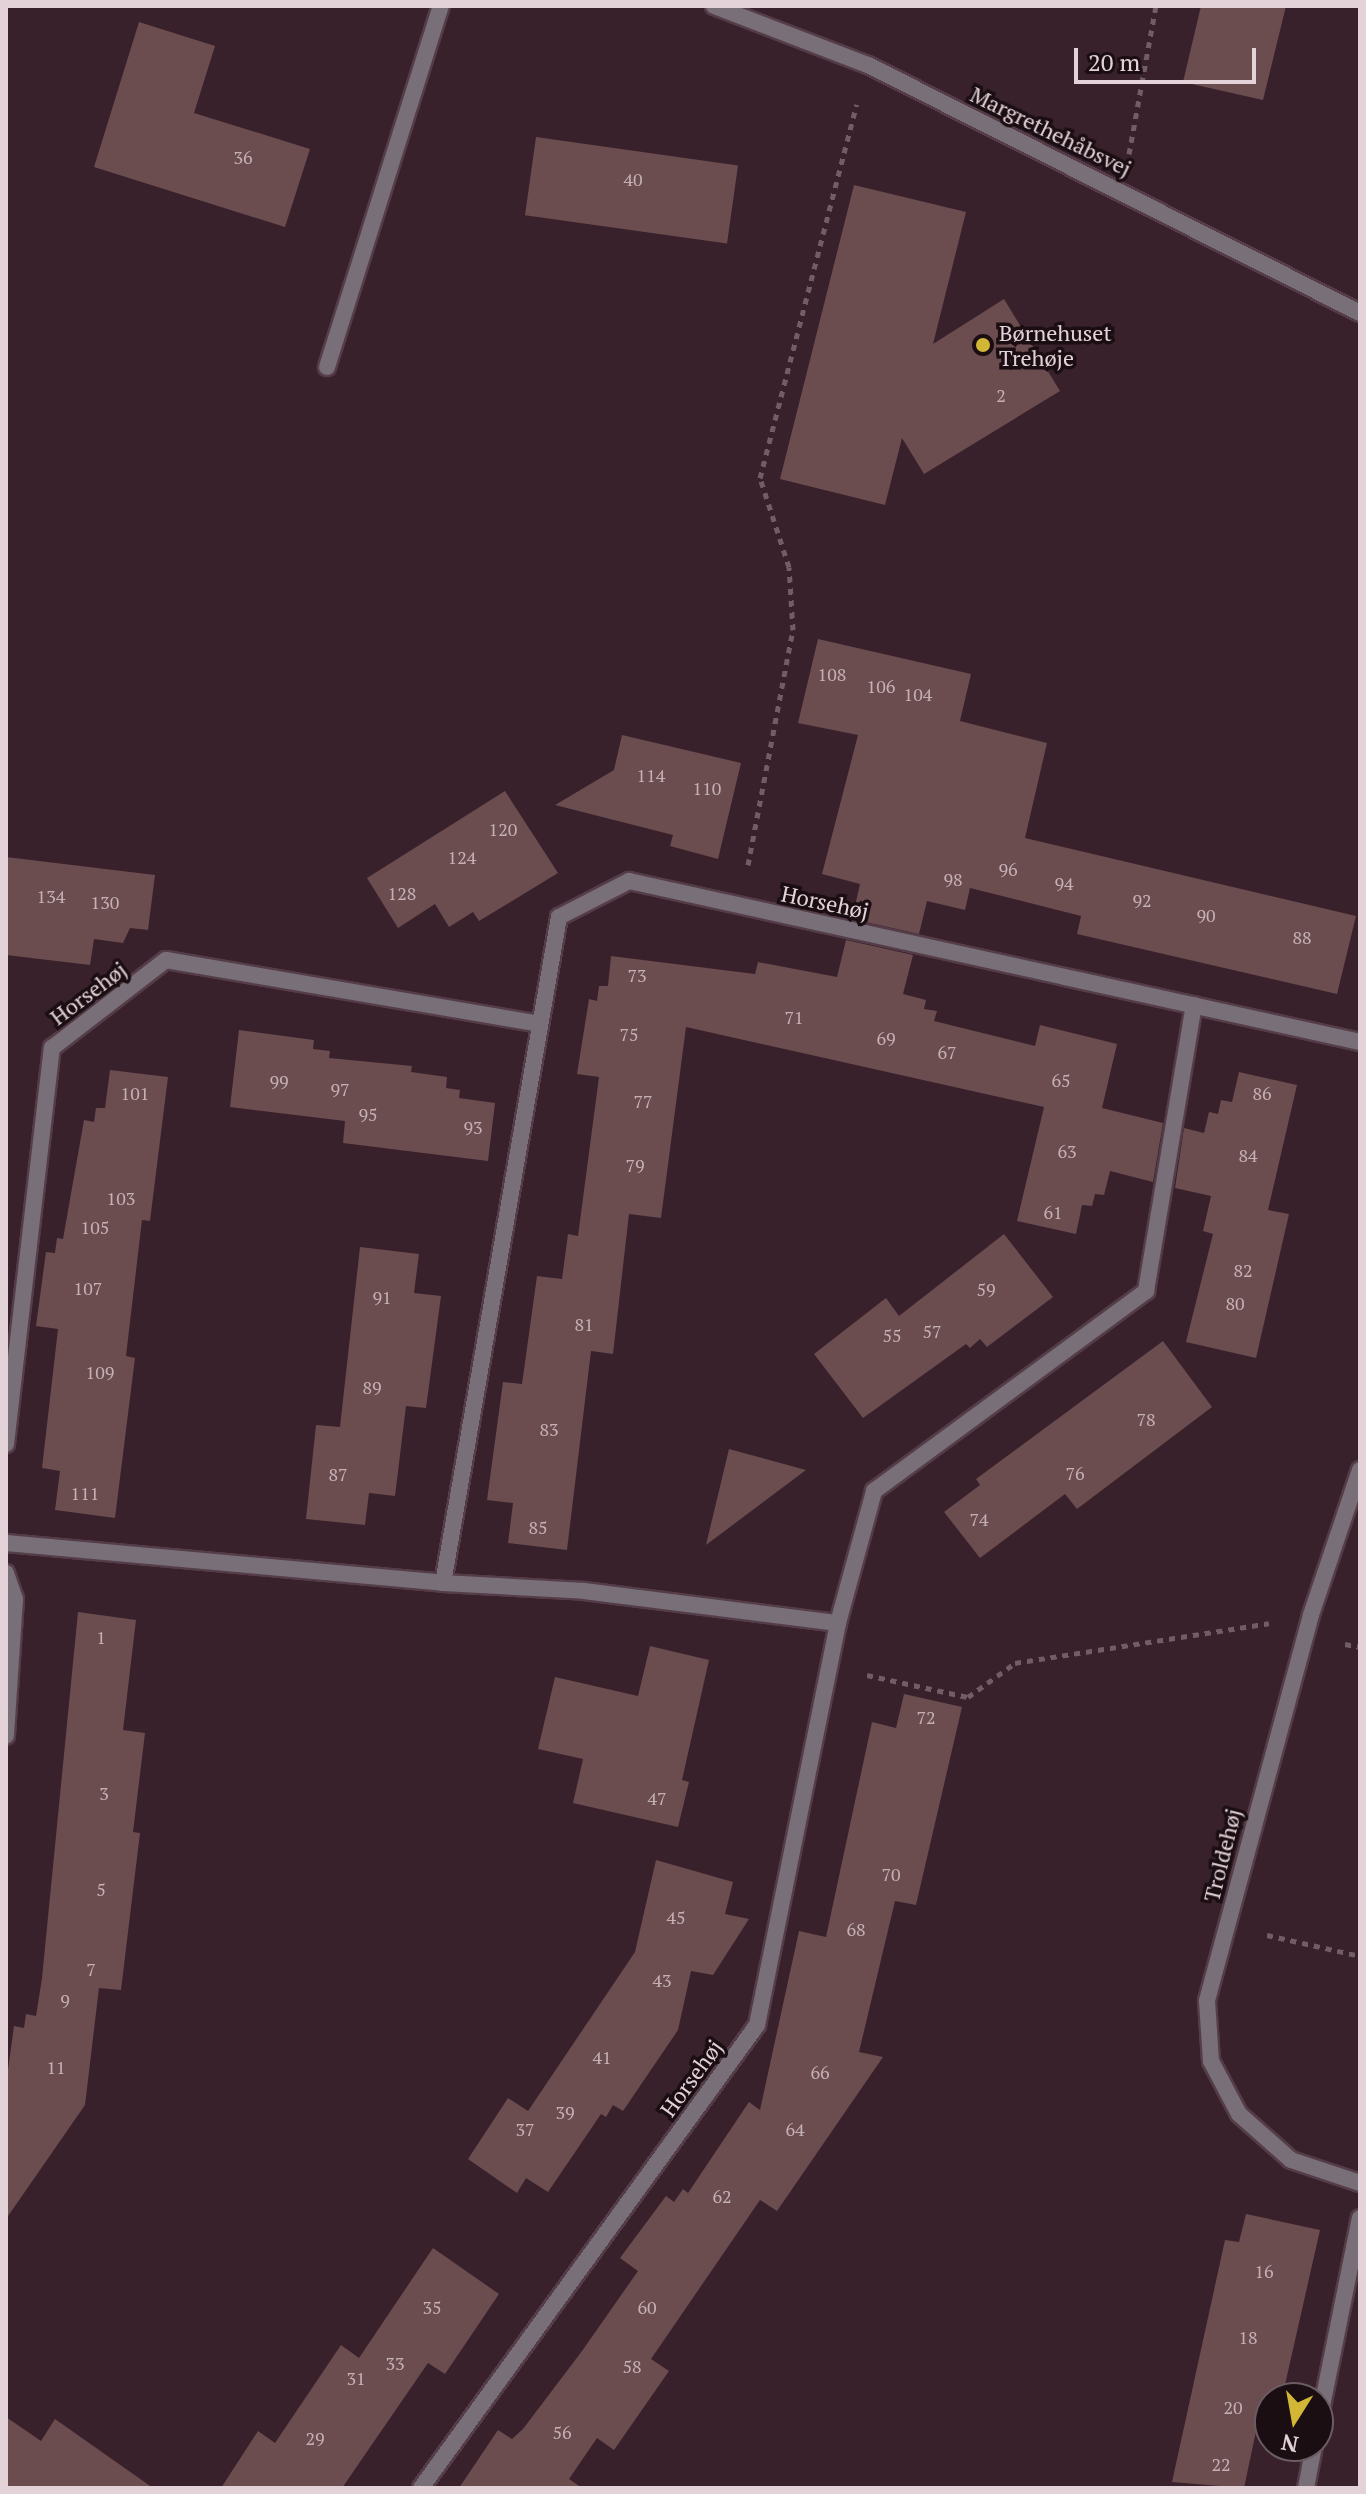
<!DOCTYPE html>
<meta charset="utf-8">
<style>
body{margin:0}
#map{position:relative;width:1366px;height:2494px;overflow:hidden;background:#39212c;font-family:"PT Serif",serif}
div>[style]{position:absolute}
.building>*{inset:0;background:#6b4c4f;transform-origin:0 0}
.path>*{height:5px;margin-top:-2.5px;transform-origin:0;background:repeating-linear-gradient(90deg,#725c66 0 6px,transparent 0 12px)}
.roads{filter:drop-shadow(2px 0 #543d48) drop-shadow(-2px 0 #543d48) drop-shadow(0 2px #543d48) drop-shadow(0 -2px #543d48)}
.lane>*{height:16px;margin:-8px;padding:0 8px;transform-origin:8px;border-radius:8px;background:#796f78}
.street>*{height:16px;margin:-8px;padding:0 8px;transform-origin:8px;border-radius:8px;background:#796f78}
.dots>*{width:22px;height:22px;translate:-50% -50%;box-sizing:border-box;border:4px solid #1a0e13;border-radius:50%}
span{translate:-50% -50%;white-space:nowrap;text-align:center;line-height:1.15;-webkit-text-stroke:7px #1a0e13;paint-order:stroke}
.number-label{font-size:18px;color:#c5b0b6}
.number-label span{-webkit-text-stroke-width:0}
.street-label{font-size:22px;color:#e3d2d8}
.poi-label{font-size:22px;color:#e3d2d8}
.left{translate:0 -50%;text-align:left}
.frame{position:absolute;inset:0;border:8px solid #e3d2d8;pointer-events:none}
.north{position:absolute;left:1254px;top:2382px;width:80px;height:80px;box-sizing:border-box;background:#1a0e13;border:2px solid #6a5c62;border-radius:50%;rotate:191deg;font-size:22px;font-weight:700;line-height:32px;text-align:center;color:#e3d2d8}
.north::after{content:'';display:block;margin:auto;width:28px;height:36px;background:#d2b736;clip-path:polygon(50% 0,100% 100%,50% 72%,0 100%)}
.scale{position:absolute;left:1074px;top:48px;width:182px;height:36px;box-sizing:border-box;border:4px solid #e3d2d8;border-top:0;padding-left:10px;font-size:24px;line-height:28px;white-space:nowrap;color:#e3d2d8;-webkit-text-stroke:6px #1a0e13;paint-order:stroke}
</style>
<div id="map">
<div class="building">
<div style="clip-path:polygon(1201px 6px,1286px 6px,1263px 100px,1183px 82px)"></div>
<div style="clip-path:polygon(139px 22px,215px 46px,194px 113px,310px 149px,285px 227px,94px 167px)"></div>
<div style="left:536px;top:137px;width:204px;height:79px;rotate:8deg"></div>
<div style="clip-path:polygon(854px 185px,966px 212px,933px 344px,1004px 299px,1060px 391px,924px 474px,902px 438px,885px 505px,780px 479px)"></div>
<div style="clip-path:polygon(818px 639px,971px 674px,960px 721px,1047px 743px,1025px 838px,1356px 916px,1337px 994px,1077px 934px,1081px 916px,970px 888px,965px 910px,927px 901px,919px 934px,852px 919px,860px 884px,822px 874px,858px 735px,798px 723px)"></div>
<div style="clip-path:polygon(622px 735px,741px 763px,718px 859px,670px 846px,673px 835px,555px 805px,614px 770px)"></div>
<div style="clip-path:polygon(505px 791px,558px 873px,479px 921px,473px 912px,449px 927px,435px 904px,398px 928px,367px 878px)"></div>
<div style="clip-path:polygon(6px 857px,155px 875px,148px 930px,130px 928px,123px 943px,94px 939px,90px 965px,6px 955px)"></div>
<div style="clip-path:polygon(846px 940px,913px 955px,903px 994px,926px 1000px,924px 1009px,937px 1011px,934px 1021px,1035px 1046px,1040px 1025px,1117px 1044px,1102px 1108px,1163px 1123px,1153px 1182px,1110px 1171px,1104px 1195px,1095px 1194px,1092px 1206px,1082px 1205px,1076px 1234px,1017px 1221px,1044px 1107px,686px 1027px,661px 1218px,629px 1214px,613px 1354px,591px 1351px,567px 1550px,508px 1543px,513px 1503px,487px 1500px,503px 1382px,522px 1384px,537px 1276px,562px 1279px,568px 1234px,578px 1236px,599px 1077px,577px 1074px,589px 999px,597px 1001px,599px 986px,608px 986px,611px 956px,755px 974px,758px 962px,837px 977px)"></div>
<div style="clip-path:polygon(239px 1030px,314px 1040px,313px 1049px,330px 1051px,329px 1058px,412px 1066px,411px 1072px,447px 1077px,446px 1088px,460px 1090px,459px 1098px,495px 1103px,488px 1161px,343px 1143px,345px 1121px,230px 1107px)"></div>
<div style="clip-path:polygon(110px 1070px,168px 1077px,150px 1221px,142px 1220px,126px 1356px,135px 1358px,115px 1518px,55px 1510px,60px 1471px,42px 1468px,58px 1329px,36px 1326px,46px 1252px,55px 1253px,57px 1238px,63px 1239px,84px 1120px,94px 1122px,96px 1108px,105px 1108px)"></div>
<div style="clip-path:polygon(1239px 1072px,1297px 1085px,1268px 1210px,1289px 1214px,1256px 1358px,1186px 1342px,1213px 1234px,1203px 1231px,1211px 1196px,1175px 1188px,1184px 1128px,1204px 1133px,1209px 1112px,1218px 1114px,1221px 1100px,1232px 1102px)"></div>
<div style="clip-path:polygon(1004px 1234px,1053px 1297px,987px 1347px,980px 1339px,970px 1348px,966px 1344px,863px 1418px,814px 1354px,886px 1298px,899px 1316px)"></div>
<div style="clip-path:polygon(360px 1247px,419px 1254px,414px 1293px,441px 1296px,426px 1408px,406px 1406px,395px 1496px,369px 1493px,365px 1525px,306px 1519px,316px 1425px,340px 1427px)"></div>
<div style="clip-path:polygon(1163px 1341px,1212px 1407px,1077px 1509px,1065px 1494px,980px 1558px,944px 1512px,980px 1485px,976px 1479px)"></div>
<div style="clip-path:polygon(729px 1449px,806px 1470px,706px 1545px)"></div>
<div style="clip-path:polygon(78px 1612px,136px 1620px,123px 1730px,145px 1733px,133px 1832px,140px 1833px,121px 1990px,99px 1988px,85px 2105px,6px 2219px,6px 2084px,14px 2026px,24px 2028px,26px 2014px,36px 2016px,42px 1978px)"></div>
<div style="clip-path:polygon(650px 1646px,709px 1660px,682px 1780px,689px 1782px,678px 1827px,573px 1803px,583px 1759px,538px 1749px,555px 1677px,638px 1696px)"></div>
<div style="clip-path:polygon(904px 1694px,962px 1707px,916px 1905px,895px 1901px,859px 2052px,883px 2057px,777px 2211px,760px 2200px,651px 2359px,669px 2371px,614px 2450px,597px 2438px,569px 2479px,582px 2488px,459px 2488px,498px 2430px,512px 2439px,523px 2429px,582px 2351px,638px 2271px,620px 2258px,666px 2196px,674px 2202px,683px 2189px,688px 2193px,749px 2102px,760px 2110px,799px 1931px,826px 1937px,872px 1722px,896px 1728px)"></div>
<div style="clip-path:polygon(656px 1860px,733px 1882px,725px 1914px,749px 1919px,713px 1975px,691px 1971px,678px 2030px,623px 2111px,613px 2105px,606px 2117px,601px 2114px,548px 2192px,526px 2178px,517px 2193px,468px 2159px,508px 2098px,528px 2111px,635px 1952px)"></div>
<div style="clip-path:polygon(1246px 2214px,1320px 2230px,1282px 2398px,1263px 2398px,1244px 2488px,1172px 2482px,1225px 2240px,1239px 2242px)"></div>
<div style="clip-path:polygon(433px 2248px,499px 2294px,445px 2374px,428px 2363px,342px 2488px,221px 2488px,258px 2431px,275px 2443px,341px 2345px,359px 2358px)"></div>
<div style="clip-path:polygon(6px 2417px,41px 2441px,55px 2419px,153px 2488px,6px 2488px)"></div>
</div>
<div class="path">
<div style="left:1129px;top:154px;width:150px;rotate:-79.7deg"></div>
<div style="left:748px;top:865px;width:239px;rotate:-79.2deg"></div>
<div style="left:793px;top:630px;width:63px;rotate:-93.6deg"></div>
<div style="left:789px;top:567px;width:94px;rotate:-108deg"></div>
<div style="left:760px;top:478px;width:386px;rotate:-75.5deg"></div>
<div style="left:1345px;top:1644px;width:15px;rotate:11deg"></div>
<div style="left:867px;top:1675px;width:103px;rotate:12.3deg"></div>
<div style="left:968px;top:1697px;width:58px;rotate:-35.9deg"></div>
<div style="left:1015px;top:1663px;width:257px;rotate:-8.9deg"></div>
<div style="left:1267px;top:1935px;width:95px;rotate:12.7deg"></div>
</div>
<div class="roads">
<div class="lane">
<div style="left:327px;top:367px;width:379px;rotate:-72.5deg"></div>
</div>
<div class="street">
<div style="left:714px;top:6px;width:165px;rotate:21deg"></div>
<div style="left:868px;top:65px;width:551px;rotate:26.75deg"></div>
<div style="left:6px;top:1444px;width:399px;rotate:-83.4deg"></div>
<div style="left:52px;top:1048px;width:144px;rotate:-37.7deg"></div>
<div style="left:166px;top:960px;width:379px;rotate:9.7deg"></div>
<div style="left:1360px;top:1470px;width:153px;rotate:108.7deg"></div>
<div style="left:1311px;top:1615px;width:400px;rotate:105.1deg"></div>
<div style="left:1207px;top:2001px;width:60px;rotate:86.2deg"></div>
<div style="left:1211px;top:2061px;width:60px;rotate:62.2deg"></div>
<div style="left:1239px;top:2114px;width:69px;rotate:41.5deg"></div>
<div style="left:1291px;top:2160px;width:73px;rotate:18.4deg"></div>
<div style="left:6px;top:1543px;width:439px;rotate:5.2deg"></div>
<div style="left:443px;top:1583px;width:141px;rotate:3.2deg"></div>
<div style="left:584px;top:1591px;width:256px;rotate:7.2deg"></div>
<div style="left:6px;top:1573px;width:28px;rotate:71deg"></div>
<div style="left:15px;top:1599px;width:137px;rotate:93.8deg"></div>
<div style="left:443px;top:1583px;width:676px;rotate:-80.12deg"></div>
<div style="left:559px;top:917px;width:79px;rotate:-27.2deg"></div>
<div style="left:629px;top:881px;width:749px;rotate:12.42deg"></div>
<div style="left:1318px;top:2426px;width:212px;rotate:-78.6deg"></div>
<div style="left:421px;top:2488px;width:572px;rotate:-54.03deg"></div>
<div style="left:757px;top:2025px;width:410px;rotate:-78.6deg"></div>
<div style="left:838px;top:1623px;width:137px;rotate:-74.7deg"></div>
<div style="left:874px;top:1491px;width:338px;rotate:-36.3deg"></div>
<div style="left:1146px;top:1291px;width:290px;rotate:-80.5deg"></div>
<div style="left:1306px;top:2488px;width:43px;rotate:-79.2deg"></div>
</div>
</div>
<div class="dots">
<div style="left:983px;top:345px;background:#d2b736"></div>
</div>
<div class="number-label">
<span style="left:243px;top:157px">36</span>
<span style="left:633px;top:179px">40</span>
<span style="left:1001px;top:395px">2</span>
<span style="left:832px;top:674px">108</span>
<span style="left:881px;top:686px">106</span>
<span style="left:918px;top:694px">104</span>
<span style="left:651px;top:775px">114</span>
<span style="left:707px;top:788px">110</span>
<span style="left:503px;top:829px">120</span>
<span style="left:462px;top:857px">124</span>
<span style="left:1008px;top:869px">96</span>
<span style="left:953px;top:879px">98</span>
<span style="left:1064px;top:883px">94</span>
<span style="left:402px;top:893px">128</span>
<span style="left:51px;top:896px">134</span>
<span style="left:1142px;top:900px">92</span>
<span style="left:105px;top:902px">130</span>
<span style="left:1206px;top:915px">90</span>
<span style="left:1302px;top:937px">88</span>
<span style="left:637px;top:975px">73</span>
<span style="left:794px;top:1017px">71</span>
<span style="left:629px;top:1034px">75</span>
<span style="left:886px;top:1038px">69</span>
<span style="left:947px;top:1052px">67</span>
<span style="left:1061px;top:1080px">65</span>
<span style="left:279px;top:1081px">99</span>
<span style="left:340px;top:1089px">97</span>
<span style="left:135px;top:1093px">101</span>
<span style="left:1262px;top:1093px">86</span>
<span style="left:643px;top:1101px">77</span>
<span style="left:368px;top:1114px">95</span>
<span style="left:473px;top:1127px">93</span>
<span style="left:1067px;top:1151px">63</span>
<span style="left:1248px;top:1155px">84</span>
<span style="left:635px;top:1165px">79</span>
<span style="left:121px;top:1198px">103</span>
<span style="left:1053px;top:1212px">61</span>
<span style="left:95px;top:1227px">105</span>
<span style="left:1243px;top:1270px">82</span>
<span style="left:88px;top:1288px">107</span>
<span style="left:986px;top:1289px">59</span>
<span style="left:382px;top:1297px">91</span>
<span style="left:1235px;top:1303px">80</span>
<span style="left:584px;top:1324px">81</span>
<span style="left:932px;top:1331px">57</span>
<span style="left:892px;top:1335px">55</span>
<span style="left:100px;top:1372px">109</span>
<span style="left:372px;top:1387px">89</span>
<span style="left:1146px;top:1419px">78</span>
<span style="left:549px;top:1429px">83</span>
<span style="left:1075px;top:1473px">76</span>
<span style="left:338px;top:1474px">87</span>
<span style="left:85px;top:1493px">111</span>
<span style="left:979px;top:1519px">74</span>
<span style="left:538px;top:1527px">85</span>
<span style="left:101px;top:1637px">1</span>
<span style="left:926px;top:1717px">72</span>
<span style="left:104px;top:1793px">3</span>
<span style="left:657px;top:1798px">47</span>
<span style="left:891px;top:1874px">70</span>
<span style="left:101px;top:1889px">5</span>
<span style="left:676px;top:1917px">45</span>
<span style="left:856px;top:1929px">68</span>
<span style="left:91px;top:1969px">7</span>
<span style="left:662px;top:1980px">43</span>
<span style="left:65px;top:2000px">9</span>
<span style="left:602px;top:2057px">41</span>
<span style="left:56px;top:2067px">11</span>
<span style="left:820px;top:2072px">66</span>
<span style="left:565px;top:2112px">39</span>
<span style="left:525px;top:2129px">37</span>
<span style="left:795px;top:2129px">64</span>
<span style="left:722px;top:2196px">62</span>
<span style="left:1264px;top:2271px">16</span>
<span style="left:432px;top:2307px">35</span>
<span style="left:647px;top:2307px">60</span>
<span style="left:1248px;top:2337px">18</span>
<span style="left:395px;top:2363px">33</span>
<span style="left:632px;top:2366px">58</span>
<span style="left:356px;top:2378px">31</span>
<span style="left:1233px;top:2407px">20</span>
<span style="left:562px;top:2432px">56</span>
<span style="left:315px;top:2438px">29</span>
<span style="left:1221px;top:2464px">22</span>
</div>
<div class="street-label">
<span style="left:1051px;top:131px;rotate:26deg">Margrethehåbsvej</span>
<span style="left:825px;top:902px;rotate:12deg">Horsehøj</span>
<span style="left:88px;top:993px;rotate:-37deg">Horsehøj</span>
<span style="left:1222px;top:1855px;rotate:-76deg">Troldehøj</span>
<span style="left:691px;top:2078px;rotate:-54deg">Horsehøj</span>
</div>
<div class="poi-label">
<span class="left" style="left:999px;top:345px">Børnehuset<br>Trehøje</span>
</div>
<div class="frame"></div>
<div class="north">N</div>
<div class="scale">20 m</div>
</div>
